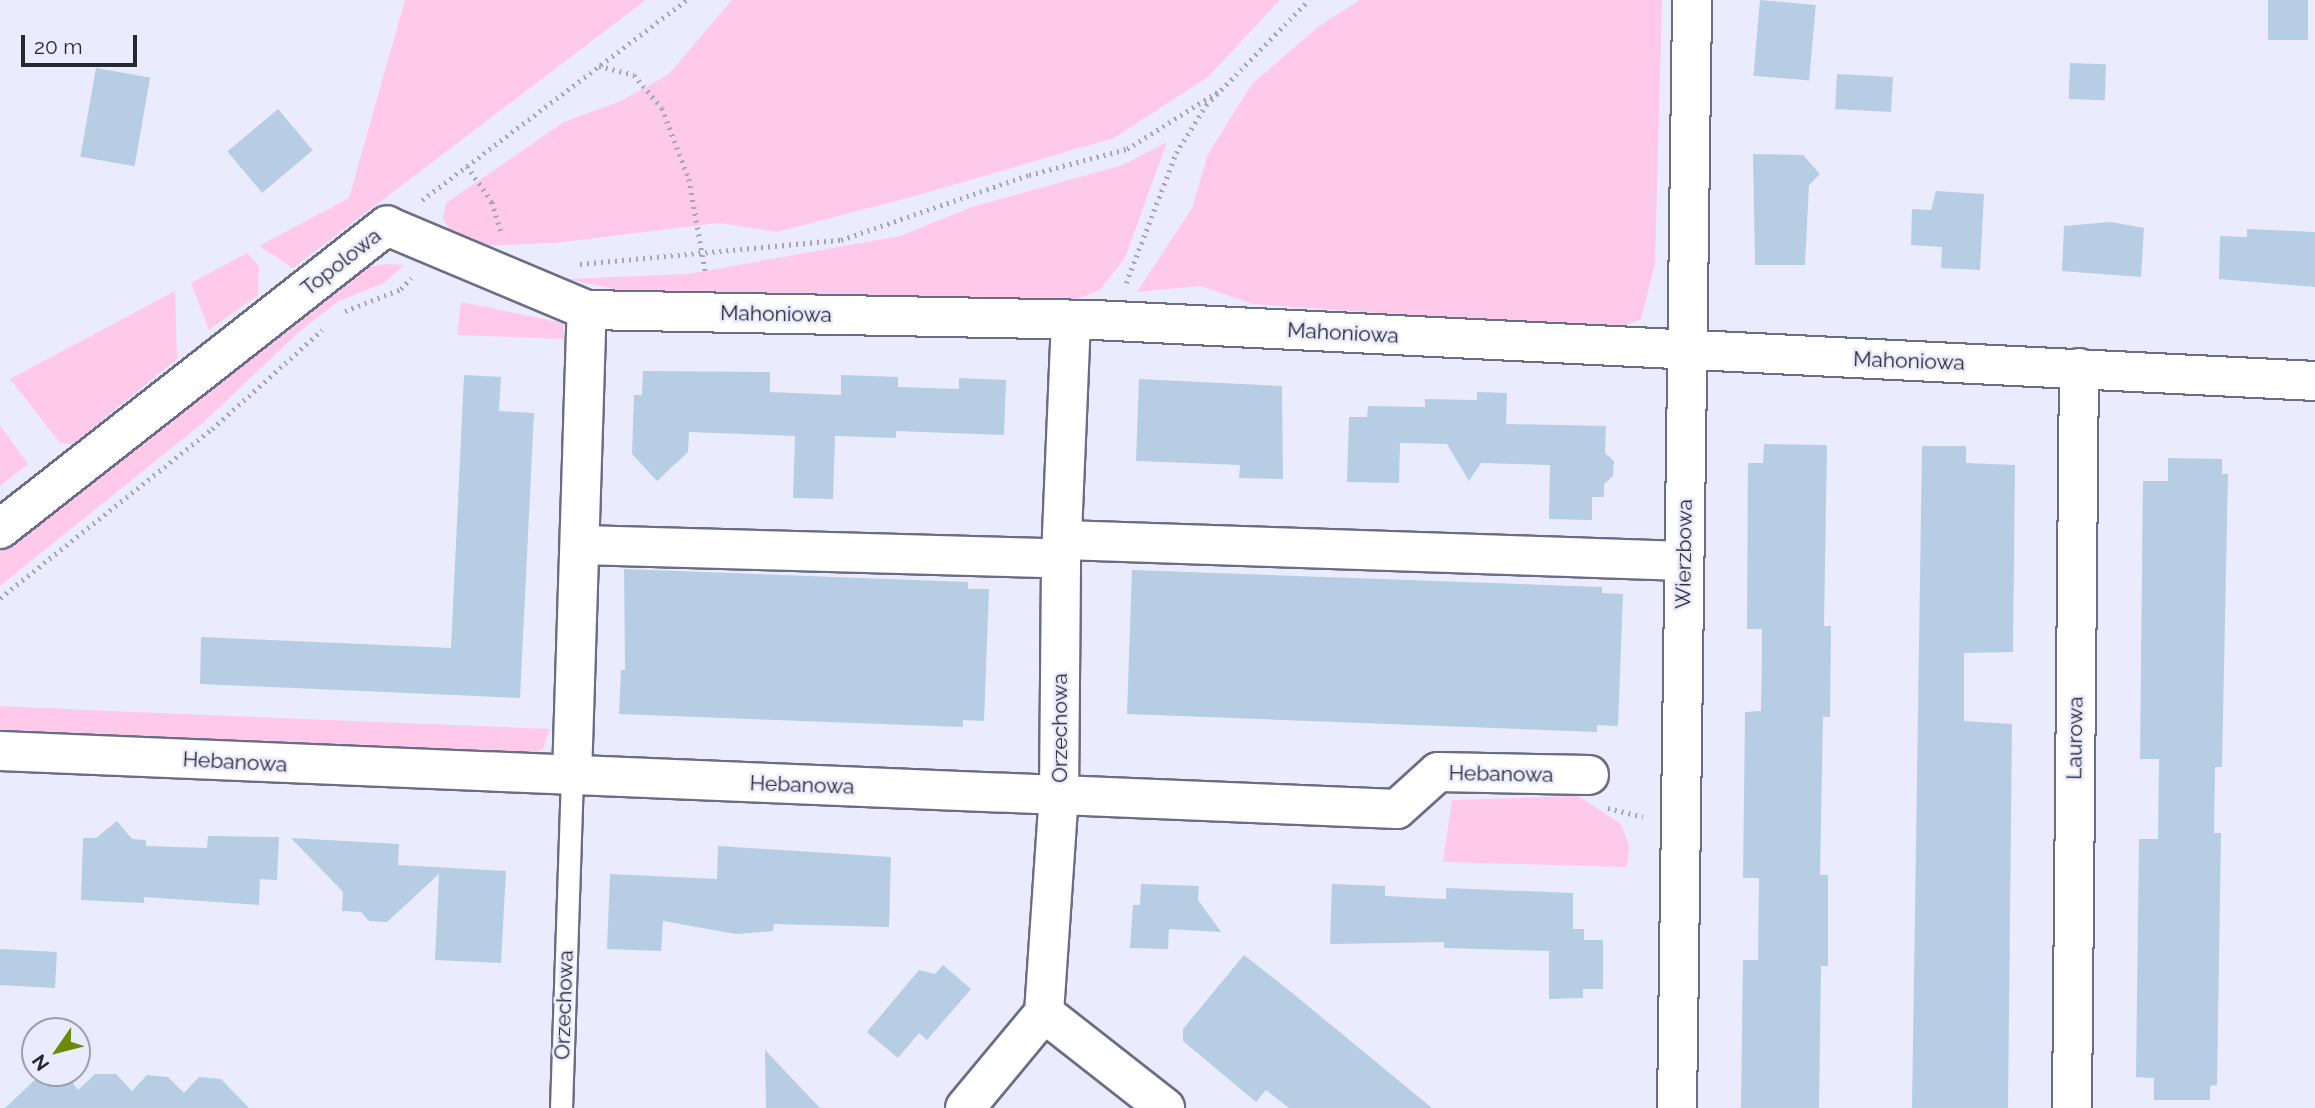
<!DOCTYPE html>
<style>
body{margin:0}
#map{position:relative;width:2315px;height:1108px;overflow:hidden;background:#eaecfe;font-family:Raleway,sans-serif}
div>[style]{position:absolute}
.green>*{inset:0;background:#ffc9ea}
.building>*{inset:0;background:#b7cde3;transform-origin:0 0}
.path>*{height:4.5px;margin-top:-2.25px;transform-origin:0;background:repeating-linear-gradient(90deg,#a4a6b5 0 2px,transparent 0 7px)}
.roads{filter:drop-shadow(2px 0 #6a6d86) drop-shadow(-2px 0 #6a6d86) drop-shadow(0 2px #6a6d86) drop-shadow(0 -2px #6a6d86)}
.service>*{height:21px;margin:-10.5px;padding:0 10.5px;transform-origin:10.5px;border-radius:10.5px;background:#fff}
.minor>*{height:38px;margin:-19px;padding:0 19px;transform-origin:19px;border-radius:19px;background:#fff}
span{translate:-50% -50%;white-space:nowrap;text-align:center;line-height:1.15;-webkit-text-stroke:5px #eaecfe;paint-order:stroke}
.street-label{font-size:21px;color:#262832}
.north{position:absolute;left:21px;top:1017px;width:70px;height:70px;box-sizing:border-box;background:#eaecfe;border:2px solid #9c9eac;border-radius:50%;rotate:235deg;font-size:19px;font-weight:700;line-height:28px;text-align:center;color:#262832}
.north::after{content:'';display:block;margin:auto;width:24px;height:32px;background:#6b8a0a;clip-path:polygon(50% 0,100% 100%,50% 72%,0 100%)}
.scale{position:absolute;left:21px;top:35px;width:116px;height:32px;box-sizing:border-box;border:4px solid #262832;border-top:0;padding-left:9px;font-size:21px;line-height:24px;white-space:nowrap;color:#262832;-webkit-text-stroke:5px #eaecfe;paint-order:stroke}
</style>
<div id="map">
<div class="green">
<div style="clip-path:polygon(405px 0,646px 0,293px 268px,259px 246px,349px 198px)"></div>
<div style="clip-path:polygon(732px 0,1280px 0,1208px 77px,1114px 138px,915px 196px,777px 232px,719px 223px,555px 243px,472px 246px,451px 234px,443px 218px,446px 203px,564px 122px,621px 101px,669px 74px)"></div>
<div style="clip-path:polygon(1360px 0,1662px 0,1655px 264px,1641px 319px,1615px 330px,1253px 304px,1200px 286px,1137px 292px,1192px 208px,1208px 154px,1252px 84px,1319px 26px)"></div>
<div style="clip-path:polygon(1167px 142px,1125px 258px,1100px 290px,1077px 299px,726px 294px,618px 290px,568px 279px,688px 274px,900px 236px,972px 207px,1123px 165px)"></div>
<div style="clip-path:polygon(247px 253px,259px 266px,258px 295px,209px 330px,191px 283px)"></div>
<div style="clip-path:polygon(384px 264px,404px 265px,384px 283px,339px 301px,299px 332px,204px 422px,0 586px,0 553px,354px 270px)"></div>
<div style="clip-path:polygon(175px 291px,177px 359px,73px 444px,60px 443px,10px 379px)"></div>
<div style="clip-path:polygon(461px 302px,563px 323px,565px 339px,457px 335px)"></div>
<div style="clip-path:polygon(0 425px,28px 464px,0 486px)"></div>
<div style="clip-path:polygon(0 706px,134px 712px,550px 729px,543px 749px,529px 756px,0 734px)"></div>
<div style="clip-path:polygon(1578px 796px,1621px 824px,1629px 846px,1627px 867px,1443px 862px,1452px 800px)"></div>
</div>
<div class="building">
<div style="left:1760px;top:0;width:56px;height:76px;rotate:5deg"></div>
<div style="left:2268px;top:0;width:40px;height:40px"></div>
<div style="left:2070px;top:63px;width:36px;height:36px;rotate:2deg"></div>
<div style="left:96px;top:68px;width:55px;height:90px;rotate:10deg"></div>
<div style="left:1837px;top:74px;width:56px;height:35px;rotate:3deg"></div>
<div style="left:278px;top:109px;width:54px;height:66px;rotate:50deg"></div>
<div style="clip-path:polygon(1753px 154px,1803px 155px,1820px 174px,1809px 185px,1805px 265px,1755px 265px)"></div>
<div style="clip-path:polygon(1936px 191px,1984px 194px,1980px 270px,1941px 268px,1942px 247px,1911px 245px,1912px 209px,1931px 210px)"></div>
<div style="clip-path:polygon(2111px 222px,2144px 228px,2141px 277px,2062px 271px,2064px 226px)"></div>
<div style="clip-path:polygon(2247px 229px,2315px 232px,2315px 287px,2219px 279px,2220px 236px,2247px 237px)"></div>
<div style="clip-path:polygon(643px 371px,770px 372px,770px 392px,841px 395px,841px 375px,898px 377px,898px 387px,959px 389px,959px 378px,1006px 380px,1004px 435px,896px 431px,896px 438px,835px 436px,833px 499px,793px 498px,795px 436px,689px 432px,688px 452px,657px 481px,632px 454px,634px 395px,642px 395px)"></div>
<div style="clip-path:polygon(464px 375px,501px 377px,499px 411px,534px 413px,520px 698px,200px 684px,201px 637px,451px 648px)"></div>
<div style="clip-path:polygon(1139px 379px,1282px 386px,1283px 479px,1239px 478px,1240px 465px,1136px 461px)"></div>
<div style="clip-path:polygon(1477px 392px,1507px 393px,1506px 424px,1606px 426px,1605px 453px,1614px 461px,1613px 476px,1604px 484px,1604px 497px,1592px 497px,1592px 520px,1549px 519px,1550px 465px,1481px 463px,1469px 481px,1447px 444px,1400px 443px,1399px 483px,1347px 482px,1349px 417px,1367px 417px,1368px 406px,1425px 407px,1425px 399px,1477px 400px)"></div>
<div style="clip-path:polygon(1764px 444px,1827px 445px,1824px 626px,1831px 626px,1830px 717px,1823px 717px,1820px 875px,1828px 875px,1828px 966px,1821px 966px,1819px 1108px,1741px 1108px,1743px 960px,1758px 960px,1759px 878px,1743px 878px,1745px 712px,1761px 711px,1762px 647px,1762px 629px,1747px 629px,1748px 463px,1763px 463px)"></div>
<div style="clip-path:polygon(1922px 446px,1966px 446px,1966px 463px,2015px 465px,2013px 652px,1964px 653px,1964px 721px,2012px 724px,2008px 1108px,1912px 1108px)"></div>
<div style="clip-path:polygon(2168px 458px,2222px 459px,2222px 474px,2228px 474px,2222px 767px,2215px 767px,2214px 833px,2221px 833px,2217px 1085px,2210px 1086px,2210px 1100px,2154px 1100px,2154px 1078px,2136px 1077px,2139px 839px,2158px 839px,2159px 759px,2140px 759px,2143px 481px,2168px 481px)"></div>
<div style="clip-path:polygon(624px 569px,968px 582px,968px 589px,989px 589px,984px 721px,963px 720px,963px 727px,619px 714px,621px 670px,625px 670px)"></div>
<div style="clip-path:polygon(1132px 570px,1602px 587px,1602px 593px,1623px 594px,1618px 726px,1597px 725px,1597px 732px,1127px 714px)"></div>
<div style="clip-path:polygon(117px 821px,132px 839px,146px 840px,146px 846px,207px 848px,208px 836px,279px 837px,277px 880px,260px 879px,259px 905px,144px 897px,144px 903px,81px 900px,83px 838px,96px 838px)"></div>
<div style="clip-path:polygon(291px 838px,399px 844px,398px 865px,506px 871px,501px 963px,435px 960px,439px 874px,387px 922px,369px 921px,361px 912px,342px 911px,343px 892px)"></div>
<div style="clip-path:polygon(718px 846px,891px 857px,889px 927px,774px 924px,773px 931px,736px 934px,663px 921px,661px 951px,607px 949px,610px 874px,717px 879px)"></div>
<div style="clip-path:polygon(1141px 884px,1199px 886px,1198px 900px,1221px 932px,1169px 929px,1168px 949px,1130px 948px,1133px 905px,1140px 905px)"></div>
<div style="clip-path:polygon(1332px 884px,1385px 886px,1385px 896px,1446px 899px,1446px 888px,1573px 893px,1573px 929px,1584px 929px,1584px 940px,1603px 940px,1603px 989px,1583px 989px,1583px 998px,1549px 999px,1549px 951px,1444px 948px,1444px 942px,1330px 944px)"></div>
<div style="left:0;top:949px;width:57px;height:36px;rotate:3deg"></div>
<div style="clip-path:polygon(1244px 955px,1291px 992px,1432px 1108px,1289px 1108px,1266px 1090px,1256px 1102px,1183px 1041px,1183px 1029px)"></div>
<div style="clip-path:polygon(943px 965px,971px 989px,927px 1040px,919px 1033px,898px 1058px,867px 1032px,919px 970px,935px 974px)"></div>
<div style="clip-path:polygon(765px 1050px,820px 1108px,766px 1108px)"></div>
<div style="clip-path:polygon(42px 1073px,65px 1073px,78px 1090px,95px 1074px,116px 1074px,132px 1091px,147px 1075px,168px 1077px,184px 1093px,199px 1077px,221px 1079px,249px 1108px,5px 1108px)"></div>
</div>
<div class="path">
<div style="left:599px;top:66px;width:36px;rotate:14deg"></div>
<div style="left:634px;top:75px;width:43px;rotate:49.7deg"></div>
<div style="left:662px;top:108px;width:76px;rotate:69.2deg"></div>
<div style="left:689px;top:179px;width:97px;rotate:79.9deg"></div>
<div style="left:467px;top:166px;width:44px;rotate:55.2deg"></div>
<div style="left:492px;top:202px;width:30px;rotate:73deg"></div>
<div style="left:422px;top:200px;width:331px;rotate:-37.1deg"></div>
<div style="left:580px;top:264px;width:262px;rotate:-5.3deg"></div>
<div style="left:841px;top:240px;width:199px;rotate:-19.1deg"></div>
<div style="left:1029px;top:175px;width:101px;rotate:-14.9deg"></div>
<div style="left:1127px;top:149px;width:109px;rotate:-32.2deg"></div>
<div style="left:1126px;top:283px;width:139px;rotate:-69deg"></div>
<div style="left:1176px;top:153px;width:57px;rotate:-58deg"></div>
<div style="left:1206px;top:105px;width:147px;rotate:-45.6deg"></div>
<div style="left:345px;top:311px;width:60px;rotate:-21.4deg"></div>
<div style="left:401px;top:289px;width:15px;rotate:-48deg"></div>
<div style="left:0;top:598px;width:271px;rotate:-38.6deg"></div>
<div style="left:212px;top:429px;width:148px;rotate:-42deg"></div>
<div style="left:1608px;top:808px;width:36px;rotate:14deg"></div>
</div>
<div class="roads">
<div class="service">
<div style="left:561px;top:1108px;width:331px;rotate:-88.1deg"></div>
</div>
<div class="minor">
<div style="left:0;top:529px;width:492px;rotate:-38.1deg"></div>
<div style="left:387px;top:226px;width:217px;rotate:22.8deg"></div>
<div style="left:587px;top:310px;width:507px;rotate:1.13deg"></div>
<div style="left:1094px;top:320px;width:1223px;rotate:2.86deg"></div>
<div style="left:1063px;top:540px;width:621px;rotate:1.94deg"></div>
<div style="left:581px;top:545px;width:480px;rotate:1.6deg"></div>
<div style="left:0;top:751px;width:1398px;rotate:2.38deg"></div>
<div style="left:1397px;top:809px;width:55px;rotate:-42.1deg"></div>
<div style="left:1438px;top:772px;width:151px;rotate:1.1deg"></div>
<div style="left:572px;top:777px;width:467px;rotate:-88.2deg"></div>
<div style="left:1044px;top:1013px;width:154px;rotate:38.1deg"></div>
<div style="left:965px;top:1108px;width:124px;rotate:-50.3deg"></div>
<div style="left:1044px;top:1013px;width:219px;rotate:-86.1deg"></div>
<div style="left:1059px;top:795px;width:237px;rotate:-89.5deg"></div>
<div style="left:1061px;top:558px;width:238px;rotate:-87.6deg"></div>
<div style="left:1677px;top:1108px;width:1108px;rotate:-89.22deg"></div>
<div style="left:2072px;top:1108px;width:740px;rotate:-89.46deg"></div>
</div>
</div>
<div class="street-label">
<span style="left:341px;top:262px;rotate:-38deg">Topolowa</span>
<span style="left:776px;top:314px;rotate:1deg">Mahoniowa</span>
<span style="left:1343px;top:333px;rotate:3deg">Mahoniowa</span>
<span style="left:1909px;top:361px;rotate:2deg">Mahoniowa</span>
<span style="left:1684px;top:554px;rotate:-89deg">Wierzbowa</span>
<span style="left:1060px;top:728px;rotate:-90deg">Orzechowa</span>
<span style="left:2075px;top:738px;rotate:-89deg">Laurowa</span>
<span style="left:235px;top:762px;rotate:3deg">Hebanowa</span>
<span style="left:1501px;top:774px;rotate:1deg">Hebanowa</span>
<span style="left:802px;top:785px;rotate:2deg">Hebanowa</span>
<span style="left:564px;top:1005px;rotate:-88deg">Orzechowa</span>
</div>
<div class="north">N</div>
<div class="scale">20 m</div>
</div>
